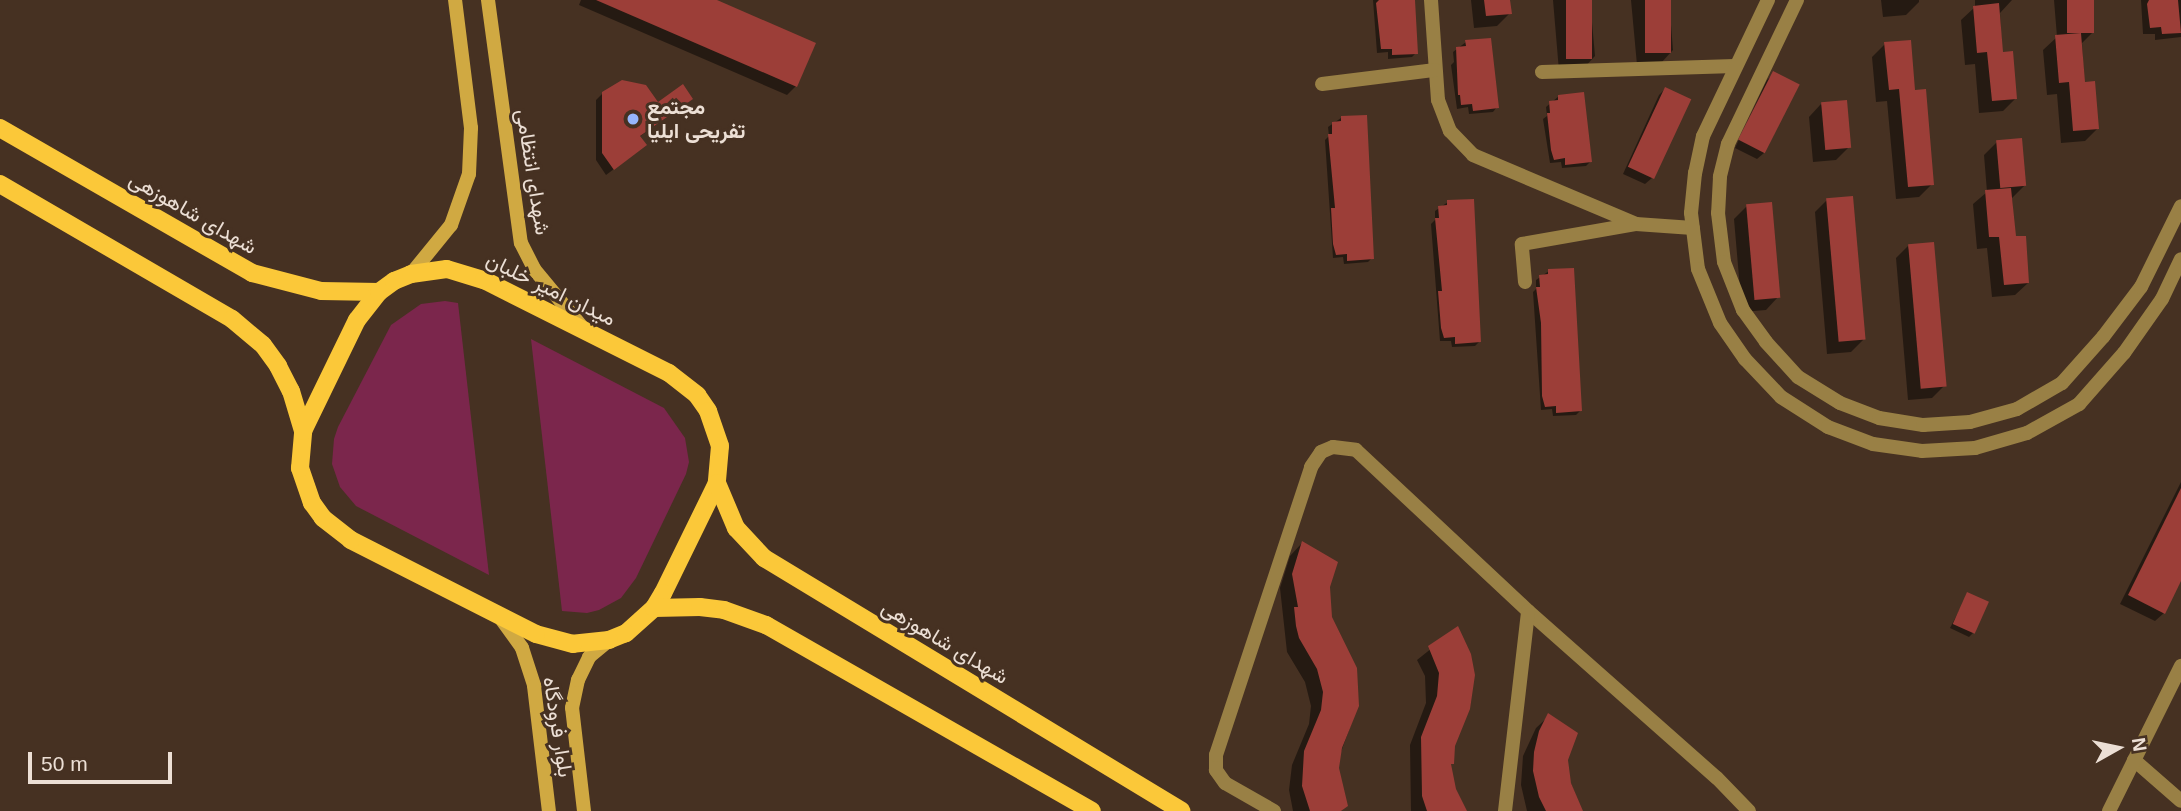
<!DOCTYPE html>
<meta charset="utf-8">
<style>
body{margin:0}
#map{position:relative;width:2181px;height:811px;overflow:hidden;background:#463122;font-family:Arial,Vazirmatn,sans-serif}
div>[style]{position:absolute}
.green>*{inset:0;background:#7b264c}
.shadow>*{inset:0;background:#0007}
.building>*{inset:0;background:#9c3e38;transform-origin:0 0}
.minor>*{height:14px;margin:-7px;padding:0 7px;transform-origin:7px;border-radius:7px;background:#998045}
.tertiary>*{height:14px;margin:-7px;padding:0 7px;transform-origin:7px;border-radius:7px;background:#998045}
.secondary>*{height:14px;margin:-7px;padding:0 7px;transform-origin:7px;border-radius:7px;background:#d0a942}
.primary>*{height:18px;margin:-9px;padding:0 9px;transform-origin:9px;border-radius:9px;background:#fbc839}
.dots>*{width:19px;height:19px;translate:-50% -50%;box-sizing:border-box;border:4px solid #463122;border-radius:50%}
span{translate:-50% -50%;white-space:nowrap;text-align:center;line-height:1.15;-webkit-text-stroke:6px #463122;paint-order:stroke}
.poi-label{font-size:21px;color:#ecdfd5;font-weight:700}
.left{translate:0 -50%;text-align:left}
.street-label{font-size:21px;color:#ecdfd5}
.north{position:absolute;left:2083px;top:713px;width:70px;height:70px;-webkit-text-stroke:5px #463122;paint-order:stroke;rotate:81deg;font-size:19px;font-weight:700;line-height:28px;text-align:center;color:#ecdfd5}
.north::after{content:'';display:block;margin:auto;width:24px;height:32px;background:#ecdfd5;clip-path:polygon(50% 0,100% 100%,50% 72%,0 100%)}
.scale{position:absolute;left:28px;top:752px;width:144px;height:32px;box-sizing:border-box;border:4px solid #ecdfd5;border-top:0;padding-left:9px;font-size:21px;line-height:24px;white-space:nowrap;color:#ecdfd5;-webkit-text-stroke:5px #463122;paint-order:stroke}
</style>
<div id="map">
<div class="green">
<div style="clip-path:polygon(445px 301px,458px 303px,489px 575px,356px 506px,340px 487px,332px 464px,334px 439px,338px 427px,391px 325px,421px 304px)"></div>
<div style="clip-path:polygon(531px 339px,664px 408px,685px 438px,689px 462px,686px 474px,636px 578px,621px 598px,599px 610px,587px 613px,562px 611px)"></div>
</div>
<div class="shadow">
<div style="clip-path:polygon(581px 0,712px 0,814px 44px,796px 86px,787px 95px,579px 5px)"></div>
<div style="clip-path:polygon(1373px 0,1413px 0,1416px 53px,1412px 57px,1388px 59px,1388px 52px,1377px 53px)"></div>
<div style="clip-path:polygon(1471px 0,1509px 0,1510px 13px,1497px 26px,1474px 28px)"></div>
<div style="clip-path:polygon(1553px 0,1590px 0,1595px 56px,1583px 69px,1559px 71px)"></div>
<div style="clip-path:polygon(1631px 0,1669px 0,1673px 50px,1661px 63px,1637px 65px)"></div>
<div style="clip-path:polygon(1881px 0,1919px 0,1919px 2px,1906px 15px,1883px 17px)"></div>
<div style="clip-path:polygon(1975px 0,2012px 0,2000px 13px,2002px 54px,2016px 98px,2003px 111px,1979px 113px,1975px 64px,1965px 65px,1961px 20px,1975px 7px)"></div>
<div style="clip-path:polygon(2054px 0,2092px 0,2094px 31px,2082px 43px,2084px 84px,2098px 128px,2085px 141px,2061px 143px,2057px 94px,2047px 95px,2043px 50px,2057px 37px)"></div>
<div style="clip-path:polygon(2141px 0,2181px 0,2181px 37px,2155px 40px,2155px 34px,2143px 34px)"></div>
<div style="clip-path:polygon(1466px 42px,1497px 107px,1493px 112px,1469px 114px,1468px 107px,1457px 109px,1451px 65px,1454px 62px,1453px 52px)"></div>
<div style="clip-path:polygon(1885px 44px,1913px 92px,1932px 184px,1919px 197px,1896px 199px,1887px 101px,1876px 102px,1872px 57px)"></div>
<div style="clip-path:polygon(1774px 74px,1764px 153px,1757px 159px,1735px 148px,1767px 80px)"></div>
<div style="clip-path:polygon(1665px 89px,1652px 178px,1645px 184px,1623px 174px,1659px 95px)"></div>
<div style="clip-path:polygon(603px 93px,658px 104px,684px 105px,639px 137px,638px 151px,606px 175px,596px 160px,596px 100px)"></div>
<div style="clip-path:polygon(1559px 96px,1590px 162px,1586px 166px,1562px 168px,1561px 162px,1550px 163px,1543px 119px,1547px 116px,1546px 107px)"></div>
<div style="clip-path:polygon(1821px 104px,1849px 147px,1836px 160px,1813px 162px,1809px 117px)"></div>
<div style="clip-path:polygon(1341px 118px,1372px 258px,1368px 262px,1344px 264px,1343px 257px,1333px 258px,1325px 140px,1329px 136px,1328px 127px)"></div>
<div style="clip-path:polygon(1997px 142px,2025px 185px,2012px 198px,2014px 238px,2028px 283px,2015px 295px,1992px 297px,1987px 248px,1977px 249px,1973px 204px,1987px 192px,1984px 155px)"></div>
<div style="clip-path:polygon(1827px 200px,1863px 340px,1851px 352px,1827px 354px,1815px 212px)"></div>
<div style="clip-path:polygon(1448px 202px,1479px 342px,1475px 346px,1452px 347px,1451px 341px,1440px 341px,1431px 224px,1435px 220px,1435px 211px)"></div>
<div style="clip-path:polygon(1747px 206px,1778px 297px,1766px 310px,1742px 312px,1734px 219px)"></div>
<div style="clip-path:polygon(1908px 246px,1945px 385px,1932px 398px,1908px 400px,1896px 258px)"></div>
<div style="clip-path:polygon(1549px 271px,1580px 411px,1576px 415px,1553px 416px,1552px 409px,1541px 410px,1533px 292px,1536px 289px,1536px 280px)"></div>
<div style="clip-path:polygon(2181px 482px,2181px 577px,2164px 613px,2155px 621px,2120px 604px)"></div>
<div style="clip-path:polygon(1302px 543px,1328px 586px,1331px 617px,1356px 711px,1338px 760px,1340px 792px,1346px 806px,1341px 811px,1293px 811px,1289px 790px,1292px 765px,1309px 724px,1311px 706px,1305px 682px,1287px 652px,1280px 588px,1290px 556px)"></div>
<div style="clip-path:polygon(1968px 594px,1973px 633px,1969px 637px,1950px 628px)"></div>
<div style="clip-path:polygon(1457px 628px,1452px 763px,1449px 766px,1455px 789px,1466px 811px,1411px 811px,1410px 745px,1426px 703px,1425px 676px,1417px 660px)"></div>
<div style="clip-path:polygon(1549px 716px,1568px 750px,1568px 776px,1582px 811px,1527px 811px,1521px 785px,1523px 756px,1536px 728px)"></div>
</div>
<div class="building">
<div style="clip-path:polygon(596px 0,717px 0,816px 43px,797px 87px)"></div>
<div style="clip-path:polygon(1379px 0,1415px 0,1418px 54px,1392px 55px,1392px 49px,1381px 49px,1376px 3px)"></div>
<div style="clip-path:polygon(1484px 0,1510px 0,1512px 14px,1486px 16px)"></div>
<div style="left:1566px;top:0;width:26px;height:59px"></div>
<div style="left:1645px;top:0;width:26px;height:53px"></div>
<div style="left:2067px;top:0;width:27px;height:33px"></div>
<div style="clip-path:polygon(2149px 0,2178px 0,2181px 33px,2162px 34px,2161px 27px,2150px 28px,2147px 4px)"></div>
<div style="clip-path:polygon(1999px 3px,2003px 52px,2013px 51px,2017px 99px,1992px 101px,1987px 52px,1977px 53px,1973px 6px)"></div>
<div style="clip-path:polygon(2081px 33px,2085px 82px,2095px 81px,2099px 129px,2073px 131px,2069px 82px,2059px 83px,2055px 35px)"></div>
<div style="clip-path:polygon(1491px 38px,1499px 108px,1473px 111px,1472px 104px,1461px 105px,1460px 95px,1458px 95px,1456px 47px,1466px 46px,1465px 40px)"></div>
<div style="clip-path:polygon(1911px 40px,1915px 90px,1926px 89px,1934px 185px,1908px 187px,1899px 89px,1889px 90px,1884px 42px)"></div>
<div style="left:1773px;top:71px;width:30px;height:77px;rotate:27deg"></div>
<div style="clip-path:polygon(622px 80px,646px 85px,658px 102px,683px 84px,693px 99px,640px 136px,647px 145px,614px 170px,602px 153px,602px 92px)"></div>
<div style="left:1665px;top:87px;width:29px;height:88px;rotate:25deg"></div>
<div style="clip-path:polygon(1584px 92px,1592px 162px,1565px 165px,1565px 158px,1554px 160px,1551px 150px,1547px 113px,1550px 113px,1549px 101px,1558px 100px,1558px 95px)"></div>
<div style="left:1847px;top:100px;width:48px;height:26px;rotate:85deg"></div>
<div style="clip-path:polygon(1367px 115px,1374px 259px,1347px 261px,1347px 254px,1336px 255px,1333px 244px,1331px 208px,1335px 208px,1328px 134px,1332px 134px,1332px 122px,1341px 121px,1341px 116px)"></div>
<div style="left:2022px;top:138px;width:48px;height:26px;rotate:85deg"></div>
<div style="clip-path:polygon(2011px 188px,2016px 236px,2026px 236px,2029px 283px,2004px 285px,1999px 237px,1989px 237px,1985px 190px)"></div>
<div style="left:1853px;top:196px;width:144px;height:27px;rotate:85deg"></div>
<div style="clip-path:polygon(1474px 199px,1481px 342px,1455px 344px,1455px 337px,1444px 338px,1441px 328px,1438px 291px,1442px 291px,1435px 218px,1439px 218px,1438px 206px,1447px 205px,1447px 200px)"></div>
<div style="left:1772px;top:202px;width:96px;height:26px;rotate:85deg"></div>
<div style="left:1934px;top:242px;width:145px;height:26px;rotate:85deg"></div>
<div style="clip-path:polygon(1574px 268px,1582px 411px,1556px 413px,1556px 406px,1545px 407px,1542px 396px,1541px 323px,1536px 287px,1540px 287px,1539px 275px,1548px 274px,1548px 269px)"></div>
<div style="clip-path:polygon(2181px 488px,2181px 581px,2165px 614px,2128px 595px)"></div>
<div style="clip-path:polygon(1302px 541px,1338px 562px,1330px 587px,1332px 617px,1357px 668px,1359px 706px,1342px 748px,1339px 768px,1348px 806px,1341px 811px,1310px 811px,1302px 786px,1304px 751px,1321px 710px,1323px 692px,1317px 669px,1299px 638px,1296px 626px,1294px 607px,1298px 607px,1292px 574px)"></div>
<div style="left:1967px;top:592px;width:24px;height:35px;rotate:24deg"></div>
<div style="clip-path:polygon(1458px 626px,1471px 654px,1475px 675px,1470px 709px,1455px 746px,1454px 764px,1451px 764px,1456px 789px,1467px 811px,1427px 811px,1422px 796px,1421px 737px,1437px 696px,1439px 673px,1428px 646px)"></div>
<div style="clip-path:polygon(1548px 713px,1578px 733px,1568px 760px,1571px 783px,1583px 811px,1546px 811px,1539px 797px,1533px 771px,1534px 752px,1539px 731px)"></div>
</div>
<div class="minor">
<div style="left:1431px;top:0;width:100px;rotate:86deg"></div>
<div style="left:1438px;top:100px;width:33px;rotate:69deg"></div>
<div style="left:1450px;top:131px;width:33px;rotate:46deg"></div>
<div style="left:1473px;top:155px;width:177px;rotate:22.9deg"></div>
<div style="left:1636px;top:224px;width:57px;rotate:4deg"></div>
<div style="left:1542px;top:72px;width:193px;rotate:-1.8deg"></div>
<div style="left:1322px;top:84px;width:114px;rotate:-7.1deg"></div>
<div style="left:1525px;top:282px;width:38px;rotate:-95deg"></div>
<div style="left:1522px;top:244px;width:115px;rotate:-10deg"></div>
<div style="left:1274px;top:811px;width:56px;rotate:-150.3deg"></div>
<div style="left:1225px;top:783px;width:16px;rotate:-125deg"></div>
<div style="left:1216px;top:770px;width:15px;rotate:-90deg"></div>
<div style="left:1216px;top:755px;width:303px;rotate:-71.7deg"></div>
<div style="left:1311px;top:467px;width:18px;rotate:-56deg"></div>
<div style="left:1321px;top:452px;width:13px;rotate:-23deg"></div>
<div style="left:1333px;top:447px;width:23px;rotate:7deg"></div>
<div style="left:1356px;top:450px;width:236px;rotate:43.1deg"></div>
<div style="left:1528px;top:611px;width:252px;rotate:41.5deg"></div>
<div style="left:1717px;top:778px;width:46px;rotate:45.9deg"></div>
<div style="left:1505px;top:811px;width:201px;rotate:-83.4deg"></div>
</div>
<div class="tertiary">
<div style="left:1768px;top:0;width:151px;rotate:115.5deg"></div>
<div style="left:1703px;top:136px;width:38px;rotate:102deg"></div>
<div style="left:1695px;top:173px;width:40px;rotate:95.7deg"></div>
<div style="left:1691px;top:213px;width:56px;rotate:82.9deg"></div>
<div style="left:1698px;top:269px;width:58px;rotate:67.8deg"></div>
<div style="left:1720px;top:323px;width:44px;rotate:55.2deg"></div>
<div style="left:1745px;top:359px;width:52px;rotate:46.5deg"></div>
<div style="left:1781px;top:397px;width:56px;rotate:32.6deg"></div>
<div style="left:1828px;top:427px;width:48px;rotate:20.7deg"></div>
<div style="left:1873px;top:444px;width:49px;rotate:8.1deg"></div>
<div style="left:1922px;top:451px;width:53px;rotate:-3.2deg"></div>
<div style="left:1975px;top:448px;width:54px;rotate:-16.1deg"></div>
<div style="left:2027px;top:433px;width:60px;rotate:-29.1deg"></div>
<div style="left:2079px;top:404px;width:68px;rotate:-48.6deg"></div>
<div style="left:2124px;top:353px;width:66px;rotate:-54.9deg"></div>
<div style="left:2162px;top:299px;width:44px;rotate:-64.6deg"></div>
<div style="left:1797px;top:0;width:160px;rotate:115.6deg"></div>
<div style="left:1728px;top:144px;width:34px;rotate:104deg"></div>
<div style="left:1720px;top:177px;width:36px;rotate:93deg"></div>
<div style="left:1718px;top:213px;width:49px;rotate:83deg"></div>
<div style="left:1724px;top:262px;width:52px;rotate:68.4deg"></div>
<div style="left:1743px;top:310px;width:39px;rotate:54deg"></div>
<div style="left:1766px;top:342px;width:47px;rotate:47.6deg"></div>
<div style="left:1798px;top:377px;width:49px;rotate:31.8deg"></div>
<div style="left:1840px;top:403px;width:42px;rotate:21deg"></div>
<div style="left:1879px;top:418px;width:45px;rotate:9deg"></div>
<div style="left:1923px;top:425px;width:47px;rotate:-3.7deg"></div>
<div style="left:1970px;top:422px;width:49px;rotate:-15.5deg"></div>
<div style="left:2017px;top:409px;width:52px;rotate:-30deg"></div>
<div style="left:2062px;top:383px;width:62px;rotate:-48.3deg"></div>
<div style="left:2103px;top:337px;width:63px;rotate:-52.8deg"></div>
<div style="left:2141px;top:287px;width:90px;rotate:-63.7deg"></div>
<div style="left:2134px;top:760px;width:62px;rotate:41.1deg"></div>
<div style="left:2109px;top:811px;width:162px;rotate:-63.6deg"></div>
</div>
<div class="secondary">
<div style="left:488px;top:0;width:245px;rotate:82.3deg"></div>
<div style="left:521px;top:243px;width:29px;rotate:63deg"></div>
<div style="left:534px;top:269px;width:75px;rotate:50.4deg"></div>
<div style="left:411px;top:274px;width:63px;rotate:-50.8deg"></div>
<div style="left:451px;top:225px;width:54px;rotate:-70.6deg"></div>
<div style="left:469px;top:174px;width:46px;rotate:-87.5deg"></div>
<div style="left:471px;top:128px;width:129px;rotate:-97.1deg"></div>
<div style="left:499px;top:616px;width:39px;rotate:54deg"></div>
<div style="left:522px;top:648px;width:40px;rotate:72deg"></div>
<div style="left:534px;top:686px;width:126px;rotate:83.2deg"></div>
<div style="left:584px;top:811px;width:104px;rotate:-96.6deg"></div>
<div style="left:572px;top:708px;width:29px;rotate:-78deg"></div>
<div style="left:578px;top:680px;width:25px;rotate:-64deg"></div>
<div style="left:589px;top:657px;width:26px;rotate:-40deg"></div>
</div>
<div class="primary">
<div style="left:0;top:128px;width:291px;rotate:29.9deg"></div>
<div style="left:252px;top:273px;width:71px;rotate:14.6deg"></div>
<div style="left:321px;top:291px;width:58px;rotate:1deg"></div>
<div style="left:0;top:184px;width:268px;rotate:30.2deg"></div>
<div style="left:232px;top:319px;width:40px;rotate:40deg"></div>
<div style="left:263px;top:345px;width:26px;rotate:54deg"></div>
<div style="left:278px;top:366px;width:28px;rotate:63deg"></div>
<div style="left:291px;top:391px;width:42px;rotate:73.3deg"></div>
<div style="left:447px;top:269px;width:39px;rotate:17deg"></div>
<div style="left:484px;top:280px;width:207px;rotate:26.7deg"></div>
<div style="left:669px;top:373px;width:36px;rotate:38deg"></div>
<div style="left:697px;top:395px;width:19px;rotate:55deg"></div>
<div style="left:708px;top:411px;width:37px;rotate:71deg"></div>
<div style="left:720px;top:446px;width:37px;rotate:95deg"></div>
<div style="left:717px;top:483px;width:123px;rotate:116.1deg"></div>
<div style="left:663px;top:593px;width:17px;rotate:121deg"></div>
<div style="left:654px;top:608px;width:38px;rotate:138deg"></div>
<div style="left:626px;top:633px;width:18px;rotate:158deg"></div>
<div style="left:609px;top:640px;width:36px;rotate:174deg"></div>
<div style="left:573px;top:644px;width:38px;rotate:-165deg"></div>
<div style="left:536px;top:634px;width:208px;rotate:-153.1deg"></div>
<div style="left:351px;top:540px;width:36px;rotate:-142deg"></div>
<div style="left:323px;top:518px;width:19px;rotate:-126deg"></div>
<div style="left:312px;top:503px;width:37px;rotate:-109deg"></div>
<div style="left:300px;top:468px;width:37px;rotate:-85deg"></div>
<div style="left:303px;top:431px;width:123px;rotate:-64.1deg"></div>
<div style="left:357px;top:320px;width:36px;rotate:-52deg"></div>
<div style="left:379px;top:292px;width:19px;rotate:-36deg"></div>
<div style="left:394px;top:281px;width:18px;rotate:-22deg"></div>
<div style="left:411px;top:274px;width:36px;rotate:-8deg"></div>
<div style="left:717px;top:483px;width:49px;rotate:67.1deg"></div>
<div style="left:736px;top:528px;width:41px;rotate:47deg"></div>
<div style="left:764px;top:558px;width:488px;rotate:31.2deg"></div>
<div style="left:654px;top:608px;width:46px;rotate:-1.2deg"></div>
<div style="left:700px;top:607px;width:24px;rotate:7deg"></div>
<div style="left:724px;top:610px;width:45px;rotate:19.7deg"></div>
<div style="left:766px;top:625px;width:375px;rotate:29.7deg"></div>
</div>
<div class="dots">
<div style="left:633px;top:119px;background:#96b6fd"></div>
</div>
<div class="poi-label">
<span class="left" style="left:647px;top:119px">مجتمع<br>تفریحی ایلیا</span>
</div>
<div class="street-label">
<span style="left:533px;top:172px;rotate:81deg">شهدای انتظامی</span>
<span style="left:193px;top:213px;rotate:30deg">شهدای شاهوزهی</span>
<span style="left:551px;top:289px;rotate:26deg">میدان امیر خلبان</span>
<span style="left:945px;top:642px;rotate:31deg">شهدای شاهوزهی</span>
<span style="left:558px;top:727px;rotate:81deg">بلوار فرودگاه</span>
</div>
<div class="north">N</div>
<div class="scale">50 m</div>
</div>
